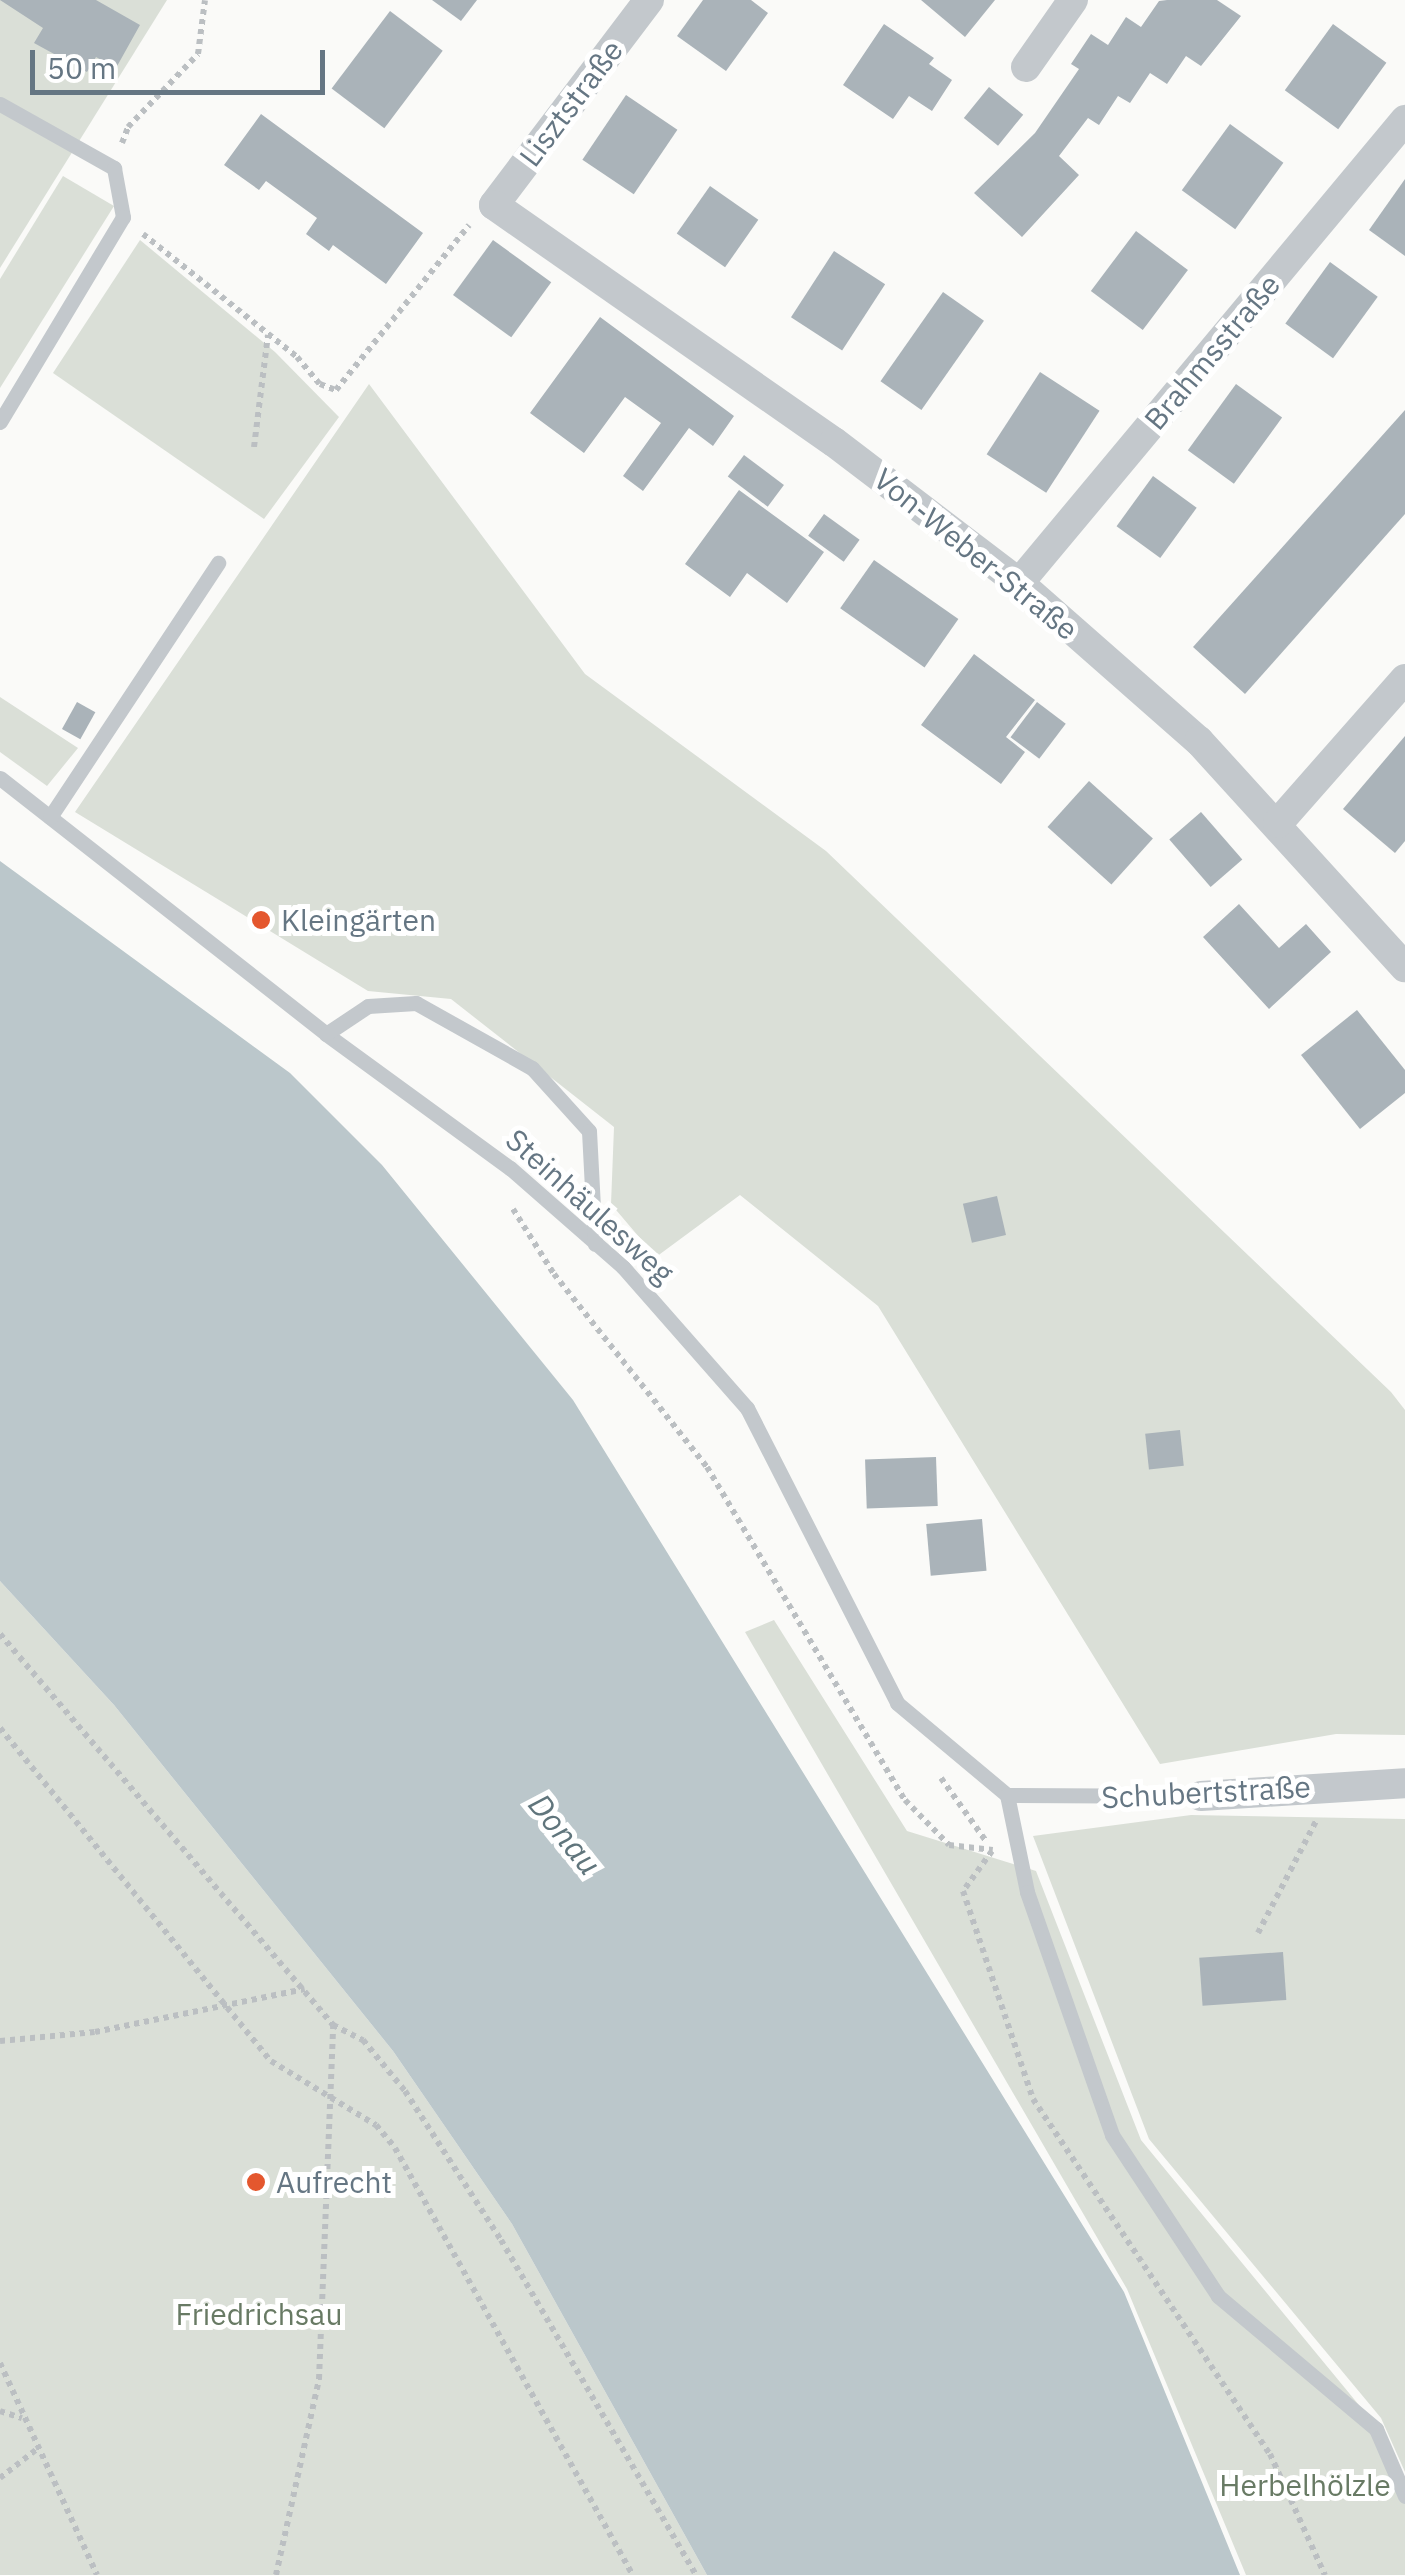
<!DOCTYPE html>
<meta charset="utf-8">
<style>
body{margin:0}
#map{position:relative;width:1405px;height:2575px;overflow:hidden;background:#fafaf8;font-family:"IBM Plex Sans",sans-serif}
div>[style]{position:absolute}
.green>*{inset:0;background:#dadfd7}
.water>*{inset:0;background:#bbc7cb}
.building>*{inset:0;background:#aab3b9;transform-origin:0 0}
.path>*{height:6px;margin-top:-3px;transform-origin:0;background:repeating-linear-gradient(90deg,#bbbfc2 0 5px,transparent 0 10px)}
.service>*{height:15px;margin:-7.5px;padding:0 7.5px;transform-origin:7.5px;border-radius:7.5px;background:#c3c8cc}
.minor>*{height:30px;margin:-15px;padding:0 15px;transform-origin:15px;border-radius:15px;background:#c3c8cc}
.dots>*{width:28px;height:28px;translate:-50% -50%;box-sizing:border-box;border:5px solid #fff;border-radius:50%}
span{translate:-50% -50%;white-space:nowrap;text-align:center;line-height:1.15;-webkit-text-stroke:10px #fff;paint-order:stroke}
.street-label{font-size:30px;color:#657683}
.poi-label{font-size:30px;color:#657683}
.left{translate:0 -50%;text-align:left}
.park-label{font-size:30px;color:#687a64}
.water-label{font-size:32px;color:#60757c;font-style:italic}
.scale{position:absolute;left:30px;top:50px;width:295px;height:45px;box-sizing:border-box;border:5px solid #657683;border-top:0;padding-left:12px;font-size:30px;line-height:35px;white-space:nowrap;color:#657683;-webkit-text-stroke:8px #fff;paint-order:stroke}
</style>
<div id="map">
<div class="green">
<div style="clip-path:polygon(0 0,167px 0,0 268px)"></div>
<div style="clip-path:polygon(63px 176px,114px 206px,0 388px,0 279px)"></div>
<div style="clip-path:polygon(140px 240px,275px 352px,339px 417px,264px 519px,53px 373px)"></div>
<div style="clip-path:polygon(369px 384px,585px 674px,826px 851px,1391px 1392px,1405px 1410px,1405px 1735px,1336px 1734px,1160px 1764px,878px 1306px,740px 1195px,656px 1257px,611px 1204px,614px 1127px,451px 999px,368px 991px,75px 812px)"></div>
<div style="clip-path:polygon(0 697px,78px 748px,47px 786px,0 752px)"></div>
<div style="clip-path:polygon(0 1581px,114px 1705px,393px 2051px,512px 2224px,707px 2575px,0 2575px)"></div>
<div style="clip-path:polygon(774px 1620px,907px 1831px,1036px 1871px,1141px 2140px,1377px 2427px,1405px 2490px,1405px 2575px,1246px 2575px,1127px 2289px,745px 1632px)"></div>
<div style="clip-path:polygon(1191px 1815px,1405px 1819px,1405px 2472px,1381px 2418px,1149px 2139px,1033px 1836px)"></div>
</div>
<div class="water">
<div style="clip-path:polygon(0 861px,290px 1073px,382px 1165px,573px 1400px,1124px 2292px,1240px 2575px,707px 2575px,512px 2224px,393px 2051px,114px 1705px,0 1581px)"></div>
</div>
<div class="building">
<div style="clip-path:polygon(0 0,96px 0,140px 25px,116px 68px,96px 57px,87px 72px,34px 43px,43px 28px)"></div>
<div style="clip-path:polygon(432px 0,477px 0,461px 21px)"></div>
<div style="clip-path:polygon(703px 0,751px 0,768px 13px,726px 71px,677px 36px)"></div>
<div style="clip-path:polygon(921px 0,995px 0,965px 37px)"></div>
<div style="clip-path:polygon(1167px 0,1217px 0,1241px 16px,1201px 66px,1186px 56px,1167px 84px,1150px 73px,1130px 103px,1118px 96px,1099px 125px,1088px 118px,1059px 156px,1079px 175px,1022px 237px,974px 193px,1035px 133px,1079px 69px,1071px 64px,1091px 34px,1108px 45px,1126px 17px,1141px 27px,1159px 1px)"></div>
<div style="left:390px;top:11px;width:66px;height:97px;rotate:37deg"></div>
<div style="clip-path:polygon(884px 24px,934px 58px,929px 64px,952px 80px,932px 111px,909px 96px,893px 119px,843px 85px)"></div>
<div style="left:1333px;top:24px;width:66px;height:82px;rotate:36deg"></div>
<div style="left:989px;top:87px;width:44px;height:40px;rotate:39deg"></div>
<div style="left:626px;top:95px;width:62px;height:78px;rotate:34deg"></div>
<div style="clip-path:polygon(261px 114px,423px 233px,386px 284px,333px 245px,329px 251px,306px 234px,317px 218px,266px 181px,259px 190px,224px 165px)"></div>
<div style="left:1230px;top:124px;width:66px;height:82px;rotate:36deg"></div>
<div style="clip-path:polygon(1405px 179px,1405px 256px,1369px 230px)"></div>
<div style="left:710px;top:186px;width:59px;height:58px;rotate:35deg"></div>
<div style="left:1136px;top:231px;width:65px;height:75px;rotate:37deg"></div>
<div style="left:493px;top:240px;width:72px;height:68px;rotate:36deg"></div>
<div style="left:834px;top:251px;width:61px;height:79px;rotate:33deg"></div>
<div style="left:1330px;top:262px;width:59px;height:76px;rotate:36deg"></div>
<div style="left:943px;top:292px;width:50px;height:109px;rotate:35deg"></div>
<div style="clip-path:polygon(600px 317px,734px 416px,713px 446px,689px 428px,643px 491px,623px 476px,661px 423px,625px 397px,584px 453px,530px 413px)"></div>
<div style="left:1040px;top:372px;width:71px;height:98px;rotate:33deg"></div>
<div style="left:1236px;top:384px;width:57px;height:82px;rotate:36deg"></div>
<div style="clip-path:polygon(1405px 410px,1405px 514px,1245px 694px,1193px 647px)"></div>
<div style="left:744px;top:455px;width:50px;height:27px;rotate:37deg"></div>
<div style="left:1153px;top:476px;width:54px;height:62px;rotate:36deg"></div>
<div style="clip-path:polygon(739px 490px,824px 552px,787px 603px,747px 573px,730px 597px,685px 564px)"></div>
<div style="left:824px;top:514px;width:44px;height:27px;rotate:36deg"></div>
<div style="left:874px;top:560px;width:103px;height:59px;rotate:35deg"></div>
<div style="clip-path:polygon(974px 654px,1035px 700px,1006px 737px,1025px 752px,1001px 784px,921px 725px)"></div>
<div style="left:77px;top:702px;width:21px;height:31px;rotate:29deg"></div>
<div style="left:1037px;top:702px;width:36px;height:44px;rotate:37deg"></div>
<div style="clip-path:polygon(1405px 736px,1405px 841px,1395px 853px,1343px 809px)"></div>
<div style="left:1089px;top:781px;width:86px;height:62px;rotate:42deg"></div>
<div style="left:1201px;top:812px;width:63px;height:42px;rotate:49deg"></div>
<div style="clip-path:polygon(1239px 904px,1279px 948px,1306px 924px,1331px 952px,1269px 1009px,1203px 937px)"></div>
<div style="clip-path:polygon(1357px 1010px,1405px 1070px,1405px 1093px,1360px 1129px,1301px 1055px)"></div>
<div style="left:997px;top:1196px;width:40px;height:35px;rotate:77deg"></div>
<div style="left:1180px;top:1430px;width:36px;height:35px;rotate:84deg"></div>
<div style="left:936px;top:1457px;width:49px;height:71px;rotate:88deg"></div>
<div style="left:982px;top:1519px;width:52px;height:56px;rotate:85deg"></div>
<div style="left:1283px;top:1952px;width:48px;height:84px;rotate:86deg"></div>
</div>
<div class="path">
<div style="left:122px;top:143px;width:17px;rotate:-69deg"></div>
<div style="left:128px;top:127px;width:101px;rotate:-46.2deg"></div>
<div style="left:198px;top:54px;width:54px;rotate:-82.6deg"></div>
<div style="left:143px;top:234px;width:197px;rotate:38.6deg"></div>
<div style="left:297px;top:357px;width:35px;rotate:50deg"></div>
<div style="left:320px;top:384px;width:17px;rotate:21deg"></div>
<div style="left:336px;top:390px;width:212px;rotate:-51.1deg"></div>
<div style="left:254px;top:447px;width:113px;rotate:-82.9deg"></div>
<div style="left:513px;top:1209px;width:77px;rotate:57.8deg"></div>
<div style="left:554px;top:1274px;width:246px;rotate:51.6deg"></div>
<div style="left:707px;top:1467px;width:387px;rotate:59.3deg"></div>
<div style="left:905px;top:1800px;width:63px;rotate:45.6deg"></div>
<div style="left:949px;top:1845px;width:44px;rotate:6.5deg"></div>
<div style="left:0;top:1634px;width:514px;rotate:49.58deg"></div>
<div style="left:333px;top:2025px;width:34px;rotate:27deg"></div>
<div style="left:363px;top:2040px;width:66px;rotate:50.5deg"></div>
<div style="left:405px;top:2091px;width:177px;rotate:57.2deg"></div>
<div style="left:501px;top:2240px;width:388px;rotate:59.8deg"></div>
<div style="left:0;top:1728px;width:429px;rotate:50.9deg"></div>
<div style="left:271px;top:2061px;width:123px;rotate:31.4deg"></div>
<div style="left:376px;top:2125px;width:30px;rotate:50deg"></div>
<div style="left:395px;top:2148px;width:489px;rotate:60.9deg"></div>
<div style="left:941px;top:1778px;width:77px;rotate:54.5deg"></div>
<div style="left:992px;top:1851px;width:49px;rotate:125.9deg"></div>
<div style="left:963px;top:1891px;width:219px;rotate:71.4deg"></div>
<div style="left:1033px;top:2099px;width:427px;rotate:56.3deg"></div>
<div style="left:1270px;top:2454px;width:133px;rotate:65.6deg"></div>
<div style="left:1258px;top:1933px;width:126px;rotate:-62.6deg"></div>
<div style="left:0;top:2041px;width:95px;rotate:-5.4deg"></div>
<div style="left:95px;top:2032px;width:214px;rotate:-11.6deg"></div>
<div style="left:0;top:2363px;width:233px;rotate:65.4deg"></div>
<div style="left:0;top:2411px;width:23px;rotate:18deg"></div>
<div style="left:0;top:2478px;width:47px;rotate:-38.1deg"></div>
<div style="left:276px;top:2575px;width:201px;rotate:-77.6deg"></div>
<div style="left:319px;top:2379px;width:354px;rotate:-87.7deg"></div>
</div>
<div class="service">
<div style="left:0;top:104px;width:131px;rotate:29.3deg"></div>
<div style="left:114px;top:168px;width:50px;rotate:79.6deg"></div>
<div style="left:123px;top:217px;width:239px;rotate:121deg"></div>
<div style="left:0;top:778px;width:415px;rotate:38.1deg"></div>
<div style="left:326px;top:1034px;width:228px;rotate:36.1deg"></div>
<div style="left:510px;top:1168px;width:150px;rotate:41.2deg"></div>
<div style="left:623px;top:1267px;width:188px;rotate:48.7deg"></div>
<div style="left:747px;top:1408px;width:331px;rotate:63deg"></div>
<div style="left:897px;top:1703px;width:143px;rotate:39.9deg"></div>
<div style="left:50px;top:817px;width:305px;rotate:-56.5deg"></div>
<div style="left:326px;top:1034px;width:50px;rotate:-33.7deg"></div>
<div style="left:368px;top:1006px;width:48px;rotate:-3.6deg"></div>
<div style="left:416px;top:1003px;width:133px;rotate:29.3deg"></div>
<div style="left:532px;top:1068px;width:85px;rotate:47.9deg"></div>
<div style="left:589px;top:1131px;width:113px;rotate:87deg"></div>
<div style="left:1007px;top:1795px;width:99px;rotate:78.3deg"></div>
<div style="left:1027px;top:1892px;width:257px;rotate:70.7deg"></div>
<div style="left:1112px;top:2135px;width:193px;rotate:56.6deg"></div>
<div style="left:1218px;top:2296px;width:207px;rotate:40.1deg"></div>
<div style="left:1376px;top:2429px;width:73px;rotate:66.6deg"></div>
<div style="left:1007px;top:1795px;width:194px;rotate:0.3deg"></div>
</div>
<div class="minor">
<div style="left:649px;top:0;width:257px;rotate:127.1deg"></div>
<div style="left:494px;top:205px;width:414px;rotate:34.9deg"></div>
<div style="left:834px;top:442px;width:233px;rotate:37.3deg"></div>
<div style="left:1019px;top:583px;width:240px;rotate:41.3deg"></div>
<div style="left:1199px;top:741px;width:306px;rotate:47.7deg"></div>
<div style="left:1026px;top:67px;width:82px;rotate:-55deg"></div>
<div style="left:1019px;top:583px;width:603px;rotate:-50.18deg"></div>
<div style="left:1278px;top:823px;width:192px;rotate:-48.6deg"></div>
<div style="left:1201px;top:1796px;width:204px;rotate:-3.6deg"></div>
</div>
<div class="dots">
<div style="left:261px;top:920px;background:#e4572e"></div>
<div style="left:256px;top:2182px;background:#e4572e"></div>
</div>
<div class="street-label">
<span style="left:571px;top:103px;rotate:-53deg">Lisztstraße</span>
<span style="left:1212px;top:352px;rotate:-50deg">Brahmsstraße</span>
<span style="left:976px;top:554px;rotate:39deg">Von-Weber-Straße</span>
<span style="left:590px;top:1206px;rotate:42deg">Steinhäulesweg</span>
<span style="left:1206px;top:1792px;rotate:-3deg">Schubertstraße</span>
</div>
<div class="poi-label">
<span class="left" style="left:281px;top:920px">Kleingärten</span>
<span class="left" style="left:276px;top:2182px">Aufrecht</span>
</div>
<div class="park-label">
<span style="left:259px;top:2314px">Friedrichsau</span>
<span style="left:1305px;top:2485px">Herbelhölzle</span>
</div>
<div class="water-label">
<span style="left:565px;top:1834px;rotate:51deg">Donau</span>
</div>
<div class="scale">50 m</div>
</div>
